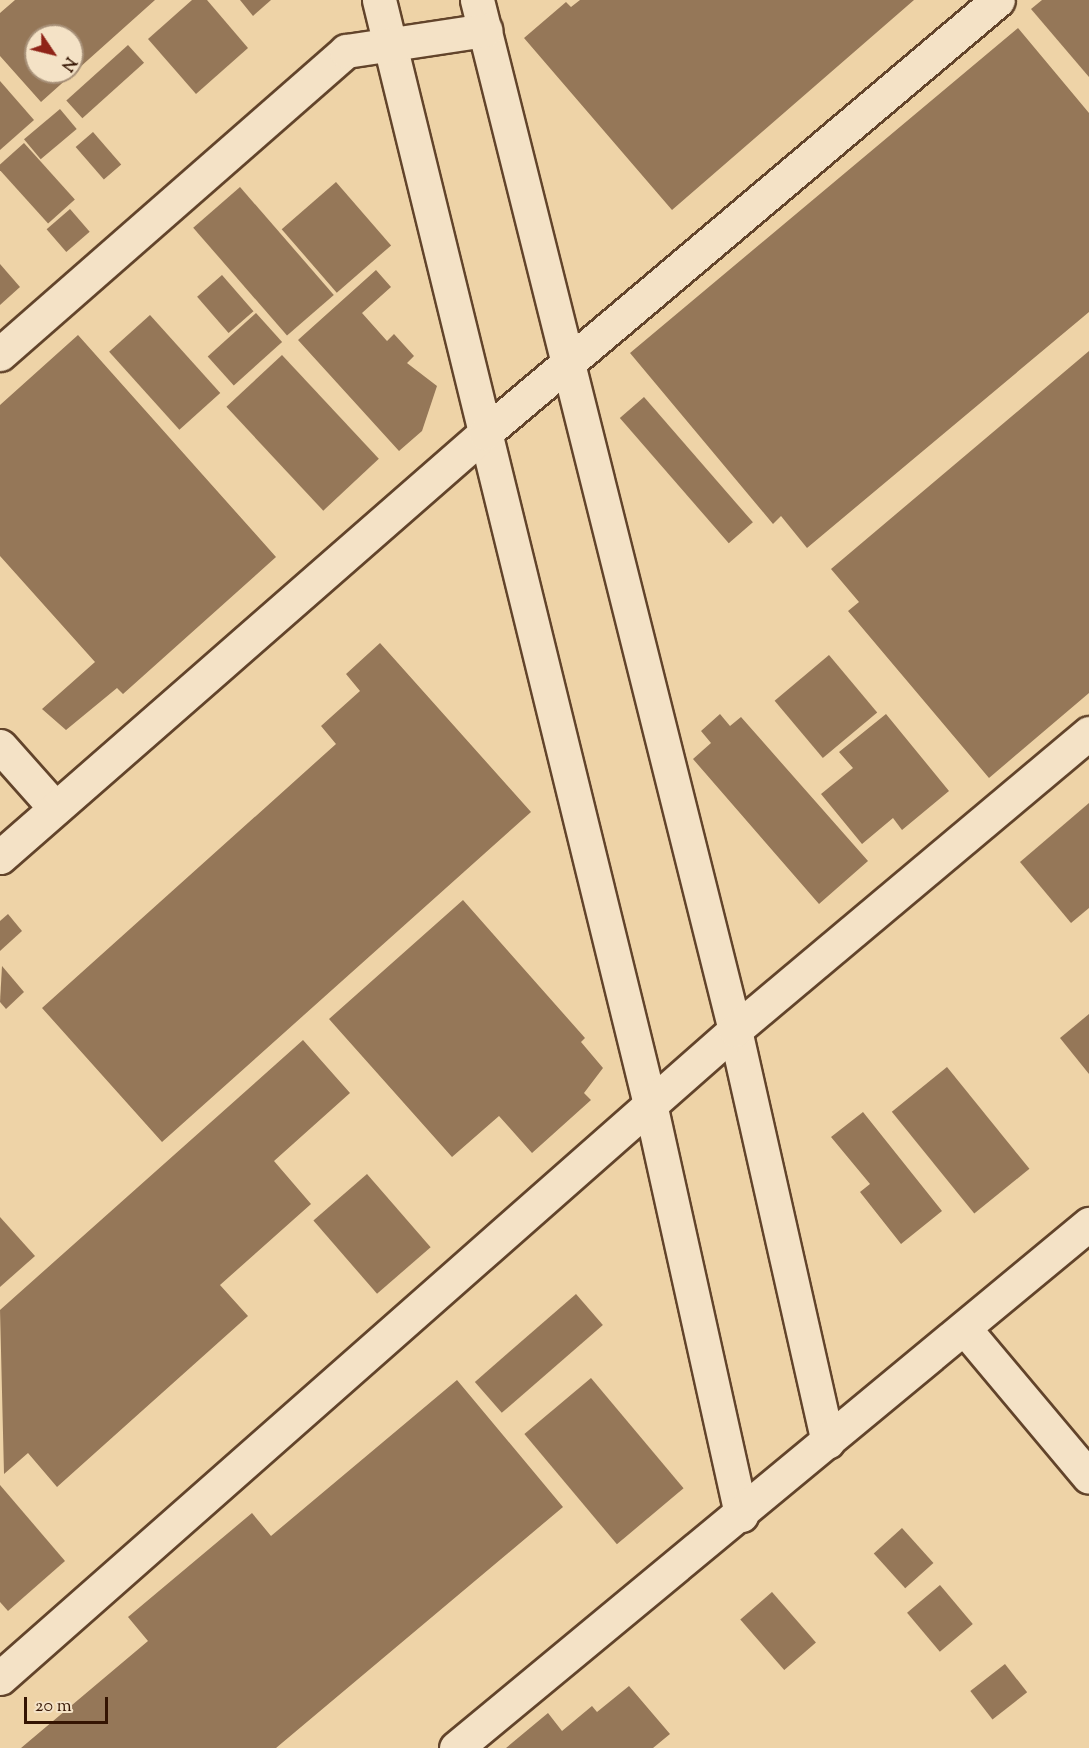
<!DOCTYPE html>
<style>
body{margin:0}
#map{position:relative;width:1089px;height:1748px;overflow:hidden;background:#eed3a7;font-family:"Sorts Mill Goudy",serif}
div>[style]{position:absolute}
.building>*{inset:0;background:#957758;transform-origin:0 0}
.roads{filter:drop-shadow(2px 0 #62442b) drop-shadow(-2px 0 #62442b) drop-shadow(0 2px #62442b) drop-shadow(0 -2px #62442b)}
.minor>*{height:33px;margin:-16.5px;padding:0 16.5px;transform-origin:16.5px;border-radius:16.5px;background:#f4e2c6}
span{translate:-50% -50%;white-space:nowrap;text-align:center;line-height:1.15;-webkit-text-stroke:6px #f4e2c6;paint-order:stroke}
.north{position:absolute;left:24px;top:24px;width:60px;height:60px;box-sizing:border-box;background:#f4e2c6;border:2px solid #a79078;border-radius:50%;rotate:125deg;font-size:16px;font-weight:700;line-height:24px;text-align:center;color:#341402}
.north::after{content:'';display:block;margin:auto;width:21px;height:27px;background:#8f2418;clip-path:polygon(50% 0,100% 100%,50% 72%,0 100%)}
.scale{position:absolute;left:24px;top:1697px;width:84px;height:27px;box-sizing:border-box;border:3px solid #341402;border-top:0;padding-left:8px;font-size:18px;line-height:21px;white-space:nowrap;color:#341402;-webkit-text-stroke:4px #f4e2c6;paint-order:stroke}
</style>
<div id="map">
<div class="building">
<div style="clip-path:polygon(evenodd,15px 0,155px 0,41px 102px,0 56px,0 13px,15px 0,36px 36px,72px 36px,72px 72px,36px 72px,36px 36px)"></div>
<div style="clip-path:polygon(192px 0,207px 0,248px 48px,196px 94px,148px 39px)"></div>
<div style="clip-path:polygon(240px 0,271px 0,253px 16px)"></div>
<div style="clip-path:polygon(580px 0,914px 0,672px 210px,524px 38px,566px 2px,571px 7px)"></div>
<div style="clip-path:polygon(1042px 0,1089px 0,1089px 77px,1031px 9px)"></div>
<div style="clip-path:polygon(1018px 28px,1089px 113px,1089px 312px,807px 548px,781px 516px,773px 524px,630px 353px)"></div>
<div style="left:128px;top:45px;width:24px;height:83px;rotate:48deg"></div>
<div style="clip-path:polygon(0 81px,34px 120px,0 150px)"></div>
<div style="left:60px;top:109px;width:26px;height:47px;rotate:50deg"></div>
<div style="left:93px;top:132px;width:43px;height:23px;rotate:49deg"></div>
<div style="left:24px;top:143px;width:76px;height:36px;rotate:48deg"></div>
<div style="left:336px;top:182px;width:84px;height:72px;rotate:49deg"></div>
<div style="left:240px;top:187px;width:143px;height:62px;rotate:49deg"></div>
<div style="left:70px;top:209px;width:30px;height:31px;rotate:49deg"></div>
<div style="clip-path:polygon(0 264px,20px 287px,0 305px)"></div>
<div style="clip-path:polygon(376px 270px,391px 287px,362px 313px,387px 341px,394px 334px,414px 356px,407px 363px,437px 386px,422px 431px,399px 451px,298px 340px)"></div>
<div style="left:222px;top:275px;width:48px;height:33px;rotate:49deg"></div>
<div style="left:256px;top:313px;width:39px;height:65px;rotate:48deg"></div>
<div style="left:150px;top:315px;width:105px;height:55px;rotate:48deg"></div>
<div style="clip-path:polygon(78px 335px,276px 557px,123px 694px,117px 688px,66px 730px,42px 709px,95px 662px,0 556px,0 405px)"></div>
<div style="clip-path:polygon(1089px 351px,1089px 693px,989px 778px,848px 611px,859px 602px,831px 569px)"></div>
<div style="left:282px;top:355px;width:142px;height:76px;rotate:47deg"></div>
<div style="left:644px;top:397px;width:166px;height:32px;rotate:49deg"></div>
<div style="clip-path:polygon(380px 643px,531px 812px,162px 1142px,42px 1008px,336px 744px,321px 726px,360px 691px,346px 674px)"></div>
<div style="left:829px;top:655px;width:75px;height:71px;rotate:50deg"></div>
<div style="clip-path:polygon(720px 714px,730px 726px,741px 717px,868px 861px,819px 904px,693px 759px,711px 743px,701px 731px)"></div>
<div style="clip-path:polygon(886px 714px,949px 791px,902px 830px,893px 818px,862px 844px,821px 794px,853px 768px,839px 752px)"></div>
<div style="clip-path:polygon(1089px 803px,1089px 908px,1071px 923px,1020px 862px)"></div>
<div style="clip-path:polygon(463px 900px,585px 1038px,581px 1042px,603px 1068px,584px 1093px,591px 1100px,532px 1153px,499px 1116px,452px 1157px,329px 1019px)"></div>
<div style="clip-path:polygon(8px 914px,22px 931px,0 951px,0 921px)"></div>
<div style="clip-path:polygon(2px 966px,24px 992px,6px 1009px,0 1002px)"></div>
<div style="clip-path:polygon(1089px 1014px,1089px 1074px,1060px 1038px)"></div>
<div style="clip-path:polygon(303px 1040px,350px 1093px,274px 1161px,311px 1204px,220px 1285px,248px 1316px,57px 1487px,28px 1453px,4px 1474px,0 1310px)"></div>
<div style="left:947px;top:1067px;width:131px;height:71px;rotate:51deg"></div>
<div style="clip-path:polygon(863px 1112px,942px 1211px,901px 1244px,860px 1192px,870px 1184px,831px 1137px)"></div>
<div style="left:367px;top:1174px;width:97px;height:71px;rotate:49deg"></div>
<div style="clip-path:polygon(0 1217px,35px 1256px,0 1287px)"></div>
<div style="left:576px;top:1294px;width:41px;height:134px;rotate:49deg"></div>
<div style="left:591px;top:1378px;width:144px;height:87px;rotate:50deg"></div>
<div style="clip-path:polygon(457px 1380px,563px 1507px,276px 1748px,21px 1748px,148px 1641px,128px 1617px,252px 1513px,271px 1536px)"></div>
<div style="clip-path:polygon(0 1485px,65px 1561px,8px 1611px,0 1602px)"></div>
<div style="left:902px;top:1528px;width:47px;height:38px;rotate:48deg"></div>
<div style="left:940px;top:1585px;width:51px;height:43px;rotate:50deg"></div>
<div style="left:772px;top:1592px;width:67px;height:42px;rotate:49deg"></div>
<div style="left:1005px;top:1664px;width:36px;height:44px;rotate:52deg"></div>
<div style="clip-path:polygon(629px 1686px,670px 1734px,653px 1748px,506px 1748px,548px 1713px,562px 1731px,592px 1706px,597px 1712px)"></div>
</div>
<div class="roads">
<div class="minor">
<div style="left:379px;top:0;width:1141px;rotate:76.21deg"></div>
<div style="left:651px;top:1108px;width:417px;rotate:77.5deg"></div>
<div style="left:477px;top:0;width:1062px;rotate:75.94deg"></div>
<div style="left:735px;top:1030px;width:422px;rotate:77.3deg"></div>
<div style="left:0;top:354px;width:460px;rotate:-41.2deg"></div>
<div style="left:346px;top:51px;width:141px;rotate:-8.6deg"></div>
<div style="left:0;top:746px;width:83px;rotate:48.4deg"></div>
<div style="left:0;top:857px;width:644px;rotate:-41.16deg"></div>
<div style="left:485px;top:433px;width:671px;rotate:-40.17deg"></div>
<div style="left:964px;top:1328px;width:194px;rotate:50deg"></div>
<div style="left:0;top:1678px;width:980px;rotate:-41.4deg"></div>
<div style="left:735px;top:1030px;width:462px;rotate:-40deg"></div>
<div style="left:456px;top:1748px;width:822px;rotate:-39.62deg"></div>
</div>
</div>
<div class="north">N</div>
<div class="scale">20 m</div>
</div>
